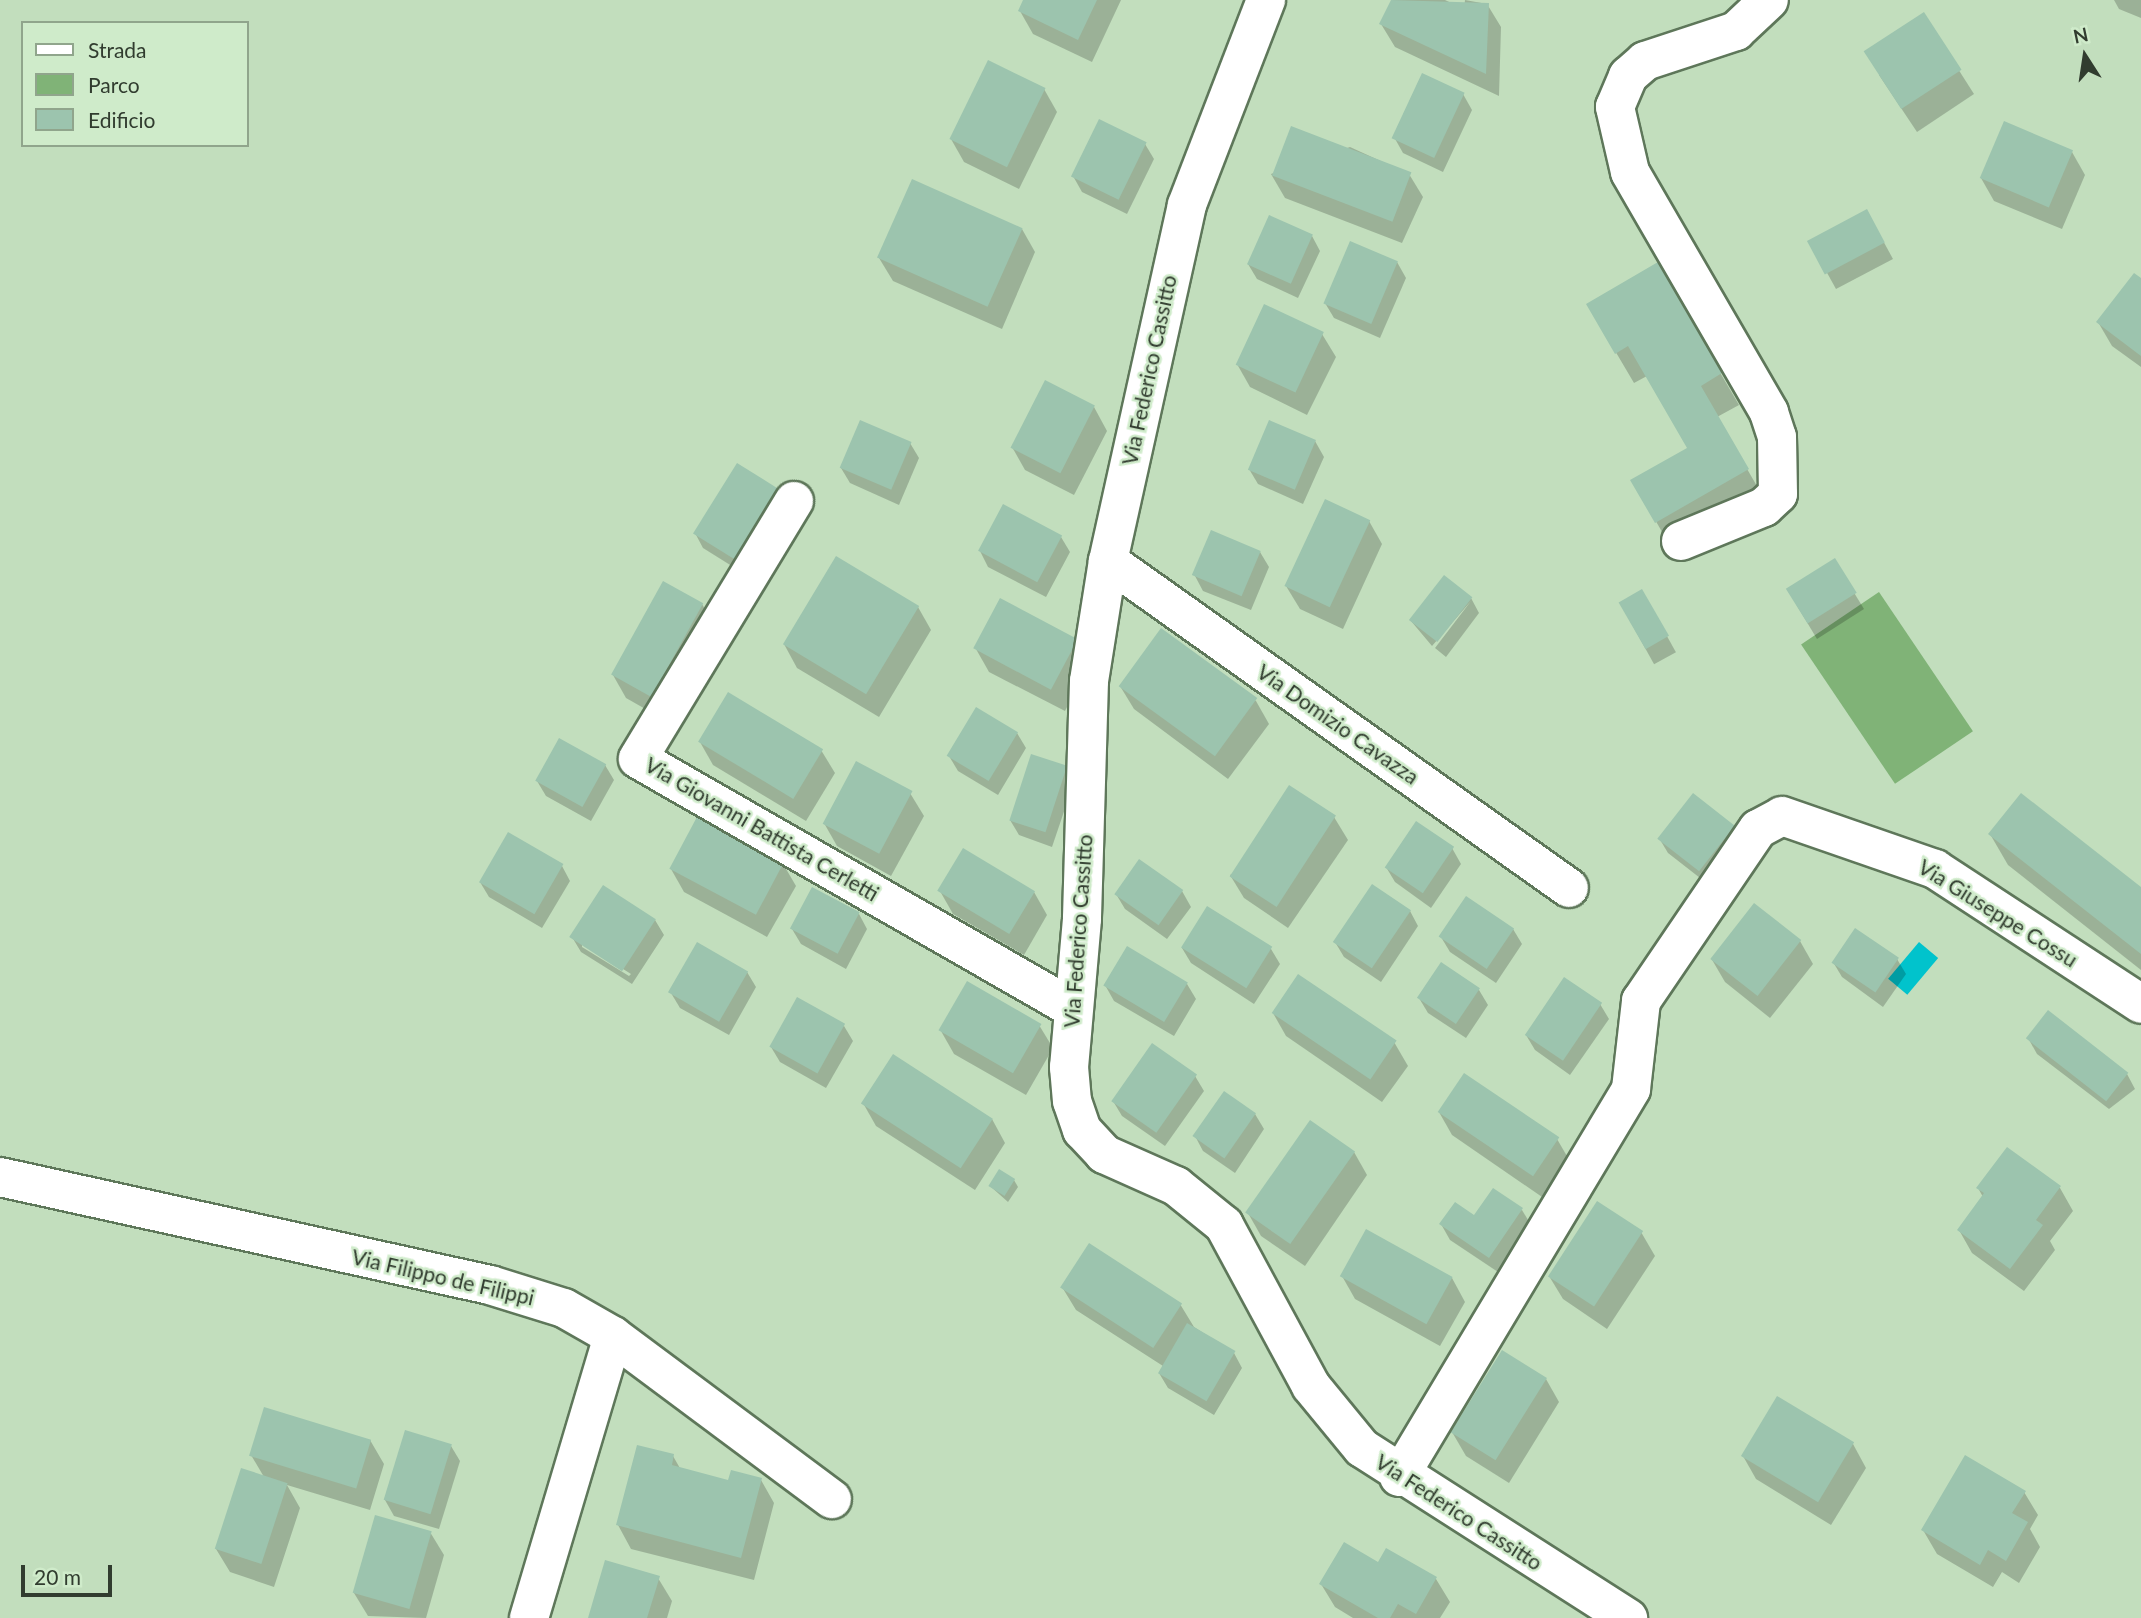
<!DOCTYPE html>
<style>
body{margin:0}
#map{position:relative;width:2141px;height:1618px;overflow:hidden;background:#c2debd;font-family:Lato,sans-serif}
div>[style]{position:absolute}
.green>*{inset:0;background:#80b377;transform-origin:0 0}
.water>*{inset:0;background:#01c3cc;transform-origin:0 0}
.shadow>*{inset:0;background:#0003;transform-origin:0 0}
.building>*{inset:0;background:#9cc4ae;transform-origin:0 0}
.roads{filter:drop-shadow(2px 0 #5e775a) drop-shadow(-2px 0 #5e775a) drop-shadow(0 2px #5e775a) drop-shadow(0 -2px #5e775a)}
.minor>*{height:38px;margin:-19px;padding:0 19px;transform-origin:19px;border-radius:19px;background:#fff}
span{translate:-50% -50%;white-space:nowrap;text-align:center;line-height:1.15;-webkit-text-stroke:5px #cfebca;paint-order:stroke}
.street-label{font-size:21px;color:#313c2f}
.legend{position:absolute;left:21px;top:21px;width:228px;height:126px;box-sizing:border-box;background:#cfebca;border:2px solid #90a58c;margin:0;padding:9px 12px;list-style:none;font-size:21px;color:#313c2f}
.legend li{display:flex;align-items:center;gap:14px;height:35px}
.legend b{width:35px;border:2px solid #90a58c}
.north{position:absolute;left:2050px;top:21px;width:70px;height:70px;-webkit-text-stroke:5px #cfebca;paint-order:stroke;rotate:348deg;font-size:19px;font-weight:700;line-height:28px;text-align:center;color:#313c2f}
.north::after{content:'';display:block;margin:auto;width:24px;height:32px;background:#313c2f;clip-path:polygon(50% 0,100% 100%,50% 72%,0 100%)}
.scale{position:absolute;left:21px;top:1565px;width:91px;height:32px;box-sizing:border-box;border:4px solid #313c2f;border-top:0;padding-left:9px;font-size:21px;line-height:24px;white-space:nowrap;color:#313c2f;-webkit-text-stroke:5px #cfebca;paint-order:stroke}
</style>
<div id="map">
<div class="green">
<div style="left:1879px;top:592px;width:168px;height:94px;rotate:56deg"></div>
</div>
<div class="water">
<div style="left:1919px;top:942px;width:25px;height:48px;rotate:40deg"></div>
</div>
<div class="shadow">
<div style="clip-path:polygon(1025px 0,1121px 0,1092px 62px,1033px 34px,1020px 11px)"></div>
<div style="clip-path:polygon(1393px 0,1445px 0,1464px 9px,1465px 0,1487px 4px,1501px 27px,1499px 96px,1395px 47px,1381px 24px)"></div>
<div style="clip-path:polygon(2114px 0,2141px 0,2141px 18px,2119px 9px)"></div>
<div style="clip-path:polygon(1923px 14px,1974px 94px,1917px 132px,1879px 75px)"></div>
<div style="clip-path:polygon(1044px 89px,1057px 112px,1019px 189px,964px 162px,951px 139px)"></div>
<div style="clip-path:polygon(1463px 94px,1472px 110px,1443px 172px,1403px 153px,1394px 137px)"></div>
<div style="clip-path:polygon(1145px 144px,1154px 159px,1127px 214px,1082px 192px,1073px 176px)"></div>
<div style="clip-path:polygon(1350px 147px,1409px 174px,1423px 197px,1402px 243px,1285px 198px,1271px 174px)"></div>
<div style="clip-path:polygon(2072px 152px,2085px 175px,2062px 229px,1994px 201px,1981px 178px)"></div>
<div style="clip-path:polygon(1875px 226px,1893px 259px,1836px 289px,1810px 242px)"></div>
<div style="clip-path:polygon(1022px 229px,1035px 252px,1002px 329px,893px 281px,879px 258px)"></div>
<div style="clip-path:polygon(1312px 236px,1320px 251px,1298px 298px,1257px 279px,1248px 264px)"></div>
<div style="clip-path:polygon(1397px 262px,1406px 278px,1380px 338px,1334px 318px,1325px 303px)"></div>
<div style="clip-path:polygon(1657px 265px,1739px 405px,1717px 417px,1765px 500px,1674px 553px,1633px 481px,1689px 448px,1647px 376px,1634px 383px,1588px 305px)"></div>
<div style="clip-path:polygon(2141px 280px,2141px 367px,2112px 346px,2098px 322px)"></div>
<div style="clip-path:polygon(1322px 334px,1336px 357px,1307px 415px,1250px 387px,1237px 364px)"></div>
<div style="clip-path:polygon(1094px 407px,1107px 431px,1074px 495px,1025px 470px,1012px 447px)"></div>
<div style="clip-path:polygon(1315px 441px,1324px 457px,1303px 504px,1258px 484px,1249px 469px)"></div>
<div style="clip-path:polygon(910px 443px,919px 458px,899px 505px,850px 483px,841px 468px)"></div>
<div style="clip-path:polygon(777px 490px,743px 573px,703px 548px,695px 533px)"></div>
<div style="clip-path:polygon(1369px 521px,1382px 544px,1343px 629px,1300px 609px,1286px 586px)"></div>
<div style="clip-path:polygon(1061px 537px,1070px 552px,1046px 597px,988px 567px,980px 551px)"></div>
<div style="clip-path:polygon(1260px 552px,1269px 567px,1251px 610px,1203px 591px,1195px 576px)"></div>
<div style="clip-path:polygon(1834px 560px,1864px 609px,1817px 639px,1796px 604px)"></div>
<div style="left:1642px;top:591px;width:70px;height:25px;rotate:61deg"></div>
<div style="clip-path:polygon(1471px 598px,1479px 613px,1446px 657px,1435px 648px,1471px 601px,1432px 646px,1411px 621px)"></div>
<div style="clip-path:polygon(702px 604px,715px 627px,663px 719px,626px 698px,613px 675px)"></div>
<div style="clip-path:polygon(918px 607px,931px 630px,879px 717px,797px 668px,784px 644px)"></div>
<div style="clip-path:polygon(1161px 630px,1256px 701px,1269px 724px,1228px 779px,1134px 709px,1120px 686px)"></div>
<div style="clip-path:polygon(1077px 640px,1090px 663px,1065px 711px,989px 672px,976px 649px)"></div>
<div style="clip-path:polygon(1017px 733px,1026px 748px,998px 795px,958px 771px,949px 756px)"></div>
<div style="clip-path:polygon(700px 742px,821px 750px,835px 773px,806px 821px,713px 765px)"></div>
<div style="clip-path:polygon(605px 765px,614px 780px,591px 821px,546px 796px,537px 781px)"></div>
<div style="clip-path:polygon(1065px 767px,1074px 782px,1052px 847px,1019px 835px,1010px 820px)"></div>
<div style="clip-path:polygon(910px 793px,924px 816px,891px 876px,837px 846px,824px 823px)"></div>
<div style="clip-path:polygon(1334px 817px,1348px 840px,1288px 928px,1244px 898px,1230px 875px)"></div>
<div style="clip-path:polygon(1734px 827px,1743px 842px,1709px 885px,1668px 853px,1659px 838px)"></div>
<div style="clip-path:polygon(1990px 834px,2141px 889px,2141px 970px,2008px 865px)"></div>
<div style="clip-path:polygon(1452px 848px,1461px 864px,1431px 908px,1395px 882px,1386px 867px)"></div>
<div style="clip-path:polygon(1139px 861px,1182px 891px,1191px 907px,1167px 939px,1125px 909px,1116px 894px)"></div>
<div style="clip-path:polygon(782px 862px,796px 886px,767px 937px,684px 892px,671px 869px)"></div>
<div style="clip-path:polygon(562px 866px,570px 881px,542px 928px,489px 897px,480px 882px)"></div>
<div style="clip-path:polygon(940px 891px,1034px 892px,1047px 915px,1024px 955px,953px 914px)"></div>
<div style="clip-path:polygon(1208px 908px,1271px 949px,1280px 964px,1254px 1004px,1191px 963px,1182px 948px)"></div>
<div style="clip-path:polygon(1410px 911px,1418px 926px,1381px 982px,1344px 957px,1335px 942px)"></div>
<div style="clip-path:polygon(859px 914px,867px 929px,846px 969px,801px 944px,792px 929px)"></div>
<div style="clip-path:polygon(evenodd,655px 920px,664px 935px,632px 984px,581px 952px,572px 937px,655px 920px,582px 943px,631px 974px,629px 976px,582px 947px,582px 943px)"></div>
<div style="clip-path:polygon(1513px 929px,1522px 944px,1496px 983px,1450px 952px,1441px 937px)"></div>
<div style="clip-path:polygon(1800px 941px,1813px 964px,1770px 1018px,1725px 982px,1711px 958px)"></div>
<div style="clip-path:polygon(1897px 959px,1906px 974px,1883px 1007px,1842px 977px,1833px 962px)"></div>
<div style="clip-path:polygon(747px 972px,756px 987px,729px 1035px,680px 1008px,671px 993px)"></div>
<div style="clip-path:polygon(1187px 984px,1196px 999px,1174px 1036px,1114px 1001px,1105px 985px)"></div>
<div style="clip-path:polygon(1479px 990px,1488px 1005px,1466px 1038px,1428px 1013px,1419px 998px)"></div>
<div style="clip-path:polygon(1600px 1004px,1609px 1019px,1570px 1075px,1535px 1050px,1526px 1035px)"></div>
<div style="clip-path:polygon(1273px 1013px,1394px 1042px,1408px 1066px,1382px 1102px,1286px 1036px)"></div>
<div style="clip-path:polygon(1039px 1025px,1053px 1048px,1026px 1095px,954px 1054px,941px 1031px)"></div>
<div style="clip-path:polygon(844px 1026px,853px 1041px,826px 1088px,780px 1062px,771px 1047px)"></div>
<div style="clip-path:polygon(2028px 1038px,2127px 1074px,2135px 1089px,2109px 1109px,2037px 1054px)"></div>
<div style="clip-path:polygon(1195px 1076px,1204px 1091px,1165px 1146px,1122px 1116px,1113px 1101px)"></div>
<div style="clip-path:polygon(863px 1103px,992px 1119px,1005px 1143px,975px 1190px,876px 1126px)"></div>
<div style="clip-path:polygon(1439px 1112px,1557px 1139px,1571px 1163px,1545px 1199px,1452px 1135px)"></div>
<div style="clip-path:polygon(1255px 1114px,1264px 1129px,1235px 1173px,1203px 1151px,1195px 1136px)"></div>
<div style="clip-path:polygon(1354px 1152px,1367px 1175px,1305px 1266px,1261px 1236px,1248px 1213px)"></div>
<div style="clip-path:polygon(1014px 1180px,1018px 1187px,1008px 1202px,990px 1186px)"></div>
<div style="clip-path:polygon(1978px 1188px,2060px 1188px,2073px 1211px,2050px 1241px,2055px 1250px,2024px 1291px,1972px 1253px,1959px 1230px,1983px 1197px)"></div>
<div style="clip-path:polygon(1522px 1210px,1531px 1225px,1498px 1272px,1450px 1240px,1441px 1224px)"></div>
<div style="clip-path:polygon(1641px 1232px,1655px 1256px,1607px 1329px,1563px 1299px,1549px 1276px)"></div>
<div style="clip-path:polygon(1342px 1276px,1452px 1278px,1465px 1302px,1440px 1346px,1355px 1299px)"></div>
<div style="clip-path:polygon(1062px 1287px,1180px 1304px,1194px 1327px,1234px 1353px,1242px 1368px,1214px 1415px,1168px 1388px,1159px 1373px,1163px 1366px,1076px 1310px)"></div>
<div style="clip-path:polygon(1546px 1379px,1559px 1402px,1509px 1483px,1466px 1456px,1452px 1432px)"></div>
<div style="clip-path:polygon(370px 1440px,384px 1464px,370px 1510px,287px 1485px,300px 1508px,274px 1587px,230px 1572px,216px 1549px,264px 1477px,251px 1455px)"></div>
<div style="clip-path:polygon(1853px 1444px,1866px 1468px,1831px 1525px,1756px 1479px,1743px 1456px)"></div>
<div style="clip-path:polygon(451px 1446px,460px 1461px,439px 1529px,394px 1516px,385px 1500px)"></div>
<div style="clip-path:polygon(673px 1456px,681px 1470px,730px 1483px,761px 1480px,774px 1503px,754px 1580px,631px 1549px,618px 1525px)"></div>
<div style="clip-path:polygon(2024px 1492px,2038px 1515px,2030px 1529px,2040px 1547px,2019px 1583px,2002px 1572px,1993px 1587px,1937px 1554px,1923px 1530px)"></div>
<div style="clip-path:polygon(430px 1532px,444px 1555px,426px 1618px,368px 1616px,354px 1593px)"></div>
<div style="clip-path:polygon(1387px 1550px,1436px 1579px,1450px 1602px,1440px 1618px,1353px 1618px,1335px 1607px,1321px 1584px,1379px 1564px)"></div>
<div style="clip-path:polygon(658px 1578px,672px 1601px,667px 1618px,589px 1618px)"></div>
</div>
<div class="building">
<div style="clip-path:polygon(1023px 0,1097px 0,1078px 40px,1018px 11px)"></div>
<div style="clip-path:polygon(1391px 0,1489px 3px,1486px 74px,1379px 24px)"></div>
<div style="left:1924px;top:12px;width:69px;height:72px;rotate:57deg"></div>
<div style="left:988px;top:60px;width:64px;height:88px;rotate:26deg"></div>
<div style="left:1422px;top:73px;width:47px;height:72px;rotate:25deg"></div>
<div style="left:1099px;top:119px;width:53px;height:64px;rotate:26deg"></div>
<div style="left:2004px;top:121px;width:75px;height:62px;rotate:23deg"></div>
<div style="left:1291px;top:126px;width:129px;height:53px;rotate:21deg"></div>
<div style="left:912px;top:179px;width:121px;height:86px;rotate:24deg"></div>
<div style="left:1867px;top:209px;width:38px;height:68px;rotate:62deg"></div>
<div style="left:1269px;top:215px;width:48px;height:54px;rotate:24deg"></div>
<div style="left:1350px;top:241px;width:52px;height:68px;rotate:23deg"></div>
<div style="clip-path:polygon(1658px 262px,1722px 373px,1701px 386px,1749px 469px,1655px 523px,1630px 480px,1687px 448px,1628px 346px,1615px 354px,1586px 304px)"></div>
<div style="clip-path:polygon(2134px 273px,2141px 278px,2141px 356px,2096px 322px)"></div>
<div style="left:1264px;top:304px;width:66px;height:67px;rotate:25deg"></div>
<div style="left:1045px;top:380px;width:56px;height:76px;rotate:27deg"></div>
<div style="left:860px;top:420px;width:56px;height:52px;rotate:23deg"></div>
<div style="left:1269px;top:420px;width:51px;height:54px;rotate:23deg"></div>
<div style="left:737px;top:463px;width:49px;height:83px;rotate:32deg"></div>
<div style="left:1325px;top:499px;width:50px;height:96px;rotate:25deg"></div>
<div style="left:1003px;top:504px;width:67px;height:53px;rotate:28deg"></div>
<div style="left:1211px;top:530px;width:54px;height:49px;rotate:23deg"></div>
<div style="left:836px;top:556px;width:97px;height:103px;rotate:31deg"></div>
<div style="left:1835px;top:558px;width:41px;height:58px;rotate:58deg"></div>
<div style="left:1444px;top:575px;width:36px;height:57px;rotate:38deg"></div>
<div style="left:663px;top:581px;width:46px;height:107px;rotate:29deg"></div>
<div style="left:1642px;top:589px;width:54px;height:27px;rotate:60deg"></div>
<div style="left:1000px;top:598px;width:88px;height:57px;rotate:28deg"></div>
<div style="left:1161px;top:628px;width:119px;height:72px;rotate:36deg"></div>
<div style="left:728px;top:692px;width:111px;height:58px;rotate:31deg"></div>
<div style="left:976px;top:707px;width:49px;height:57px;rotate:31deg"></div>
<div style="left:559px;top:738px;width:54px;height:49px;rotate:29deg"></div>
<div style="left:1031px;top:754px;width:38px;height:70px;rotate:18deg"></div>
<div style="left:856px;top:761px;width:64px;height:71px;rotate:28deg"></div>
<div style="left:1289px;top:785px;width:56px;height:109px;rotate:33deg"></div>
<div style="left:1693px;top:793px;width:53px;height:58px;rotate:38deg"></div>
<div style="clip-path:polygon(2021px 793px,2141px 887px,2141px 954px,1988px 834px)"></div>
<div style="left:698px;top:815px;width:98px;height:61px;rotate:28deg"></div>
<div style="left:1416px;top:821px;width:46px;height:56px;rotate:34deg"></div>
<div style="left:508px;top:832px;width:64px;height:58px;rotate:30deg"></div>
<div style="left:963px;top:848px;width:84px;height:50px;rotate:31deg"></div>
<div style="left:1139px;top:859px;width:54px;height:43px;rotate:35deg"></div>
<div style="left:1372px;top:884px;width:47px;height:70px;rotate:34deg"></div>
<div style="left:603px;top:885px;width:63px;height:62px;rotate:33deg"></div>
<div style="left:812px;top:887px;width:54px;height:47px;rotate:28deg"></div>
<div style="left:1466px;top:896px;width:58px;height:49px;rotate:34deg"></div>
<div style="left:1754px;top:903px;width:60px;height:71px;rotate:38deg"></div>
<div style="left:1207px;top:906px;width:77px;height:49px;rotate:32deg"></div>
<div style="left:1855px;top:928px;width:53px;height:42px;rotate:34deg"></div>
<div style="left:697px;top:942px;width:59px;height:58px;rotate:30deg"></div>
<div style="left:1127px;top:946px;width:71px;height:46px;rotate:31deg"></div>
<div style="left:1441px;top:962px;width:47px;height:43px;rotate:34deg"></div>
<div style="left:1298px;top:974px;width:119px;height:47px;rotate:34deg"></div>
<div style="left:1564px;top:977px;width:46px;height:70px;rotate:34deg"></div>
<div style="left:967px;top:981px;width:86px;height:57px;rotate:30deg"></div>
<div style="left:797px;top:997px;width:55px;height:57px;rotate:29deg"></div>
<div style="left:2048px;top:1010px;width:102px;height:36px;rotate:38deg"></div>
<div style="left:1152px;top:1043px;width:55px;height:71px;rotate:35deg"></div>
<div style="left:893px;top:1054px;width:119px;height:59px;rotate:33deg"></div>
<div style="left:1464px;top:1073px;width:115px;height:47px;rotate:34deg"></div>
<div style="left:1224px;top:1091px;width:39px;height:55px;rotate:35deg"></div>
<div style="left:1310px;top:1120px;width:55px;height:113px;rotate:35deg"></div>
<div style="clip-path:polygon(2007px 1147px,2061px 1186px,2036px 1220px,2043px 1225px,2010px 1269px,1957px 1230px,1984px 1193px,1976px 1188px)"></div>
<div style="left:999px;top:1169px;width:19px;height:20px;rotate:32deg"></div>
<div style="clip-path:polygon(1493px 1188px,1523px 1208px,1489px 1258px,1439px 1224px,1455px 1202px,1474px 1215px)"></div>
<div style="left:1597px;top:1201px;width:55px;height:90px;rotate:33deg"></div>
<div style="left:1366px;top:1229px;width:99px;height:54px;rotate:29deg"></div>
<div style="left:1089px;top:1243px;width:111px;height:53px;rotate:33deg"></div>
<div style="left:1187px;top:1323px;width:56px;height:58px;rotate:30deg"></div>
<div style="left:1502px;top:1350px;width:53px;height:97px;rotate:32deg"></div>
<div style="left:1777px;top:1396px;width:90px;height:70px;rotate:31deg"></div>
<div style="left:264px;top:1407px;width:112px;height:51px;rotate:17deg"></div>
<div style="left:405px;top:1430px;width:49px;height:73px;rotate:17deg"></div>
<div style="clip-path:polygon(637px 1445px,674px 1454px,672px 1465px,728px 1480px,731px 1470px,762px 1478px,741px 1558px,616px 1525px)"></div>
<div style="clip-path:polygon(1965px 1455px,2026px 1491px,2012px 1513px,2028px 1522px,2006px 1561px,1988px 1550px,1980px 1565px,1921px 1530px)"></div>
<div style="left:241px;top:1468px;width:49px;height:85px;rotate:18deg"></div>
<div style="left:375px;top:1515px;width:59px;height:81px;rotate:16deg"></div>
<div style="clip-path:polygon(1344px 1542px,1378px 1562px,1386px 1548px,1437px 1577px,1416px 1614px,1398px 1604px,1390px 1618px,1378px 1618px,1319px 1584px)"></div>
<div style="clip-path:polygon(605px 1560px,660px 1576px,647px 1618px,588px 1618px)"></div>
</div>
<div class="roads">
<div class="minor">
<div style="left:1266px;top:0;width:220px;rotate:111.1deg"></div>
<div style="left:1187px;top:205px;width:365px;rotate:102.5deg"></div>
<div style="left:1108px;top:561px;width:121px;rotate:99deg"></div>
<div style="left:1089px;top:681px;width:238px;rotate:91.7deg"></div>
<div style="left:1082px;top:919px;width:149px;rotate:95deg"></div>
<div style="left:1069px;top:1067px;width:34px;rotate:85deg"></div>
<div style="left:1072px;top:1101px;width:31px;rotate:71deg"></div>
<div style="left:1082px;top:1130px;width:33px;rotate:47deg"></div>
<div style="left:1104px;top:1154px;width:79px;rotate:24deg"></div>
<div style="left:1176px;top:1186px;width:62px;rotate:39.1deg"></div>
<div style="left:1224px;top:1225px;width:183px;rotate:61.6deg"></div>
<div style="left:1311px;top:1386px;width:80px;rotate:50.6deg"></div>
<div style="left:1362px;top:1448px;width:316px;rotate:32.6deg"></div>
<div style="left:794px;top:501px;width:301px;rotate:121.2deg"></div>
<div style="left:638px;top:759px;width:500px;rotate:29.84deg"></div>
<div style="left:1681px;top:541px;width:90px;rotate:-22.3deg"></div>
<div style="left:1764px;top:507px;width:19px;rotate:-43deg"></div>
<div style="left:1778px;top:494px;width:57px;rotate:-91deg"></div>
<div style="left:1777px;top:437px;width:26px;rotate:-108deg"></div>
<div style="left:1769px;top:412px;width:277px;rotate:-120.1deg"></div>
<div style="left:1630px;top:172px;width:67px;rotate:-103deg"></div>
<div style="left:1615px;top:107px;width:34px;rotate:-67deg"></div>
<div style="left:1628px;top:76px;width:23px;rotate:-41deg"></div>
<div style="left:1645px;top:61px;width:96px;rotate:-18.2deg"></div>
<div style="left:1736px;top:31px;width:45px;rotate:-43.2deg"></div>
<div style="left:1108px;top:561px;width:565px;rotate:35.35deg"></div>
<div style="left:0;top:1177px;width:502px;rotate:12.43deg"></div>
<div style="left:490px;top:1285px;width:77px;rotate:17.3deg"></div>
<div style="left:564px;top:1308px;width:56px;rotate:29.7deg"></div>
<div style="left:613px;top:1336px;width:273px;rotate:36.7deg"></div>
<div style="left:1399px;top:1477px;width:452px;rotate:-59.1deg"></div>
<div style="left:1631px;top:1089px;width:89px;rotate:-83.5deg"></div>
<div style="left:1641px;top:1001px;width:208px;rotate:-55.8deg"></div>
<div style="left:1758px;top:829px;width:27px;rotate:-28deg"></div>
<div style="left:1782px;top:816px;width:162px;rotate:19.1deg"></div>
<div style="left:1935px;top:869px;width:246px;rotate:33.2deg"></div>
<div style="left:529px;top:1618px;width:294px;rotate:-73.4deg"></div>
</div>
</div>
<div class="street-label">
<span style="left:1149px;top:370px;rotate:-78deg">Via Federico Cassitto</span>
<span style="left:1338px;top:724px;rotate:35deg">Via Domizio Cavazza</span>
<span style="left:762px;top:829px;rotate:30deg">Via Giovanni Battista Cerletti</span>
<span style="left:1998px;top:913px;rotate:32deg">Via Giuseppe Cossu</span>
<span style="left:1078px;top:931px;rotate:-86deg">Via Federico Cassitto</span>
<span style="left:443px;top:1277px;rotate:13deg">Via Filippo de Filippi</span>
<span style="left:1459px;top:1512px;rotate:33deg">Via Federico Cassitto</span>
</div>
<ul class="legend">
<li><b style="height:9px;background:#fff"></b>Strada</li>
<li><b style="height:19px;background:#80b377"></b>Parco</li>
<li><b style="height:19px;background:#9cc4ae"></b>Edificio</li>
</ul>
<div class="north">N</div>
<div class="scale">20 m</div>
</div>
